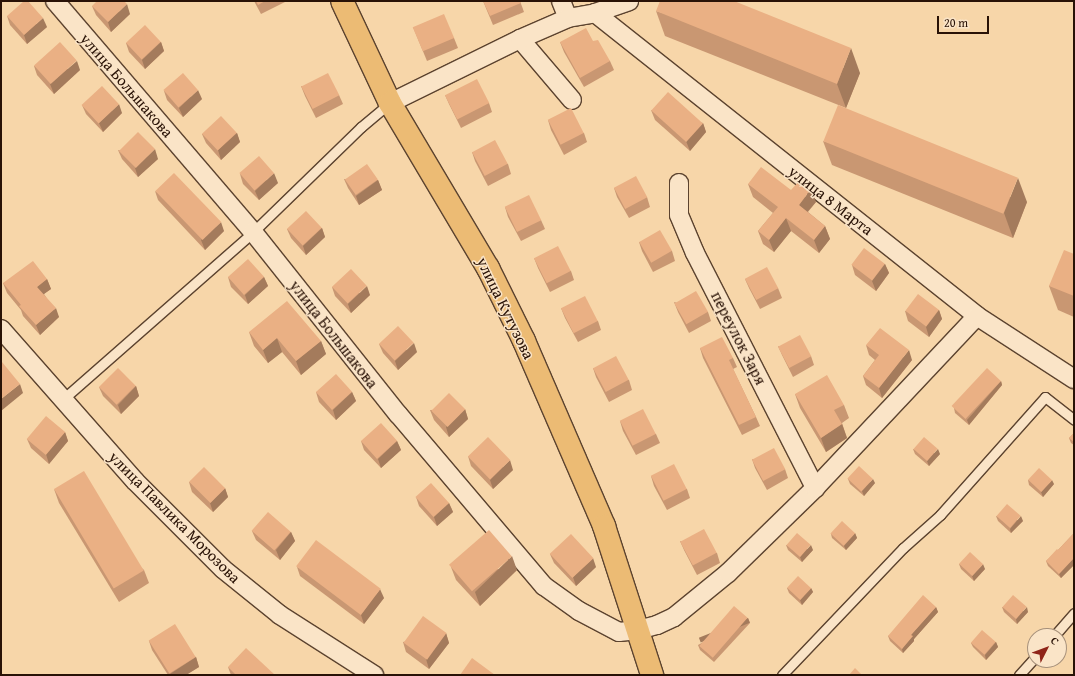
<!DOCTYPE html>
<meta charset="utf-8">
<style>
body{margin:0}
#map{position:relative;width:1075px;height:676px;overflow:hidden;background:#f7d6a9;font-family:"Gentium Book Plus",serif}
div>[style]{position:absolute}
.roads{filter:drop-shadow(1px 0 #5c432f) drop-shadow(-1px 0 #5c432f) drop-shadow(0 1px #5c432f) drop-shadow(0 -1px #5c432f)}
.lane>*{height:9px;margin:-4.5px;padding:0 4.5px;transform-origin:4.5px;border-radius:4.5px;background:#fae4c7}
.street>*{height:18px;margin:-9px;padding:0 9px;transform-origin:9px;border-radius:9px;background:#fae4c7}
.primary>*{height:22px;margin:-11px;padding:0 11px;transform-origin:11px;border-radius:11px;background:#ecbb74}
.wall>*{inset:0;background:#c99772}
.shaded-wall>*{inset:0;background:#a47b5c;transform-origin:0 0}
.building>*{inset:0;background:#eab084;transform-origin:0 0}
span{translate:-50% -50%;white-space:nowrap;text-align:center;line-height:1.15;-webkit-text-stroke:3px #fae4c7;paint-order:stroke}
.street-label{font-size:16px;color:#291206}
.frame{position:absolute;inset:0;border:2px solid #291206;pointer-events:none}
.north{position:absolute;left:1027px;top:628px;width:40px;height:40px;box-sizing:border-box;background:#fae4c7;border:1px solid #a6907a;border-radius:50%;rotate:48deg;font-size:11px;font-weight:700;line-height:16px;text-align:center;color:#291206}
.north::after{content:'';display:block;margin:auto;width:14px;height:18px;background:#8f2418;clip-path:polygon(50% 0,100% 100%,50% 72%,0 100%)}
.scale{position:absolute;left:937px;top:16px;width:52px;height:18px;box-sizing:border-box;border:2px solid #291206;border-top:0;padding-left:5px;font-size:12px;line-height:14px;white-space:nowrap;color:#291206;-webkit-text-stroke:3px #fae4c7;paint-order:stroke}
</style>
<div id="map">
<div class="roads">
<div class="lane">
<div style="left:62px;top:400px;width:254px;rotate:-41.3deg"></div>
<div style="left:253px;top:232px;width:151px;rotate:-44.2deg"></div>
<div style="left:361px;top:127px;width:38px;rotate:-40deg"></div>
<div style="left:1054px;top:636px;width:30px;rotate:-49deg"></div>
<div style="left:782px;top:675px;width:175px;rotate:-46.4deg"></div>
<div style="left:903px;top:548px;width:50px;rotate:-41.7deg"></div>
<div style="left:940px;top:515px;width:158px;rotate:-48.3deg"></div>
<div style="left:1045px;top:397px;width:37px;rotate:38deg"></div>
<div style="left:1019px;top:675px;width:24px;rotate:-48deg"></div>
</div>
<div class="street">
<div style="left:55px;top:1px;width:304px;rotate:49.4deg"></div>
<div style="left:253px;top:232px;width:233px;rotate:51.5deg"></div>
<div style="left:398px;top:414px;width:226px;rotate:49.7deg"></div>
<div style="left:544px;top:586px;width:43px;rotate:35.5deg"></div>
<div style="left:579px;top:611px;width:45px;rotate:27.7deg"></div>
<div style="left:619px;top:632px;width:19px;rotate:-6deg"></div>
<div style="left:638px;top:630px;width:20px;rotate:-15deg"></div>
<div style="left:657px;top:625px;width:19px;rotate:-25deg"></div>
<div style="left:674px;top:617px;width:70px;rotate:-39.2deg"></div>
<div style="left:728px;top:573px;width:122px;rotate:-44.3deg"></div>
<div style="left:815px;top:488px;width:236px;rotate:-46.7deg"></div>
<div style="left:561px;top:1px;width:18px;rotate:68deg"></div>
<div style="left:595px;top:13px;width:488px;rotate:38.4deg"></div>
<div style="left:977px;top:316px;width:116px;rotate:33deg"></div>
<div style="left:520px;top:39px;width:80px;rotate:49.6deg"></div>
<div style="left:390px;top:103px;width:145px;rotate:-26.2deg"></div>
<div style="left:520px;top:39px;width:52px;rotate:-23.6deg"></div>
<div style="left:568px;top:18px;width:27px;rotate:-10deg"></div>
<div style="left:595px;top:13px;width:36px;rotate:-19deg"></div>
<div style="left:679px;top:183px;width:32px;rotate:90deg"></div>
<div style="left:679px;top:215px;width:41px;rotate:67.2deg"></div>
<div style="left:695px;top:253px;width:264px;rotate:62.9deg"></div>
<div style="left:1px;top:329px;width:203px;rotate:48.6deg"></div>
<div style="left:135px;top:481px;width:124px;rotate:45deg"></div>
<div style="left:223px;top:569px;width:73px;rotate:38.9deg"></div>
<div style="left:280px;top:615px;width:112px;rotate:32.6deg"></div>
</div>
<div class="primary">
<div style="left:342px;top:1px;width:113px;rotate:64.8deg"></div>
<div style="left:390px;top:103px;width:192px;rotate:59.3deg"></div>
<div style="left:488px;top:268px;width:81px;rotate:63.7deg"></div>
<div style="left:524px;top:341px;width:202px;rotate:66.6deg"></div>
<div style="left:604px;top:526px;width:157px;rotate:72.1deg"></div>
</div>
</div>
<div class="wall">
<div style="clip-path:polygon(254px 1px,287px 1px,261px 14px)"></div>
<div style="clip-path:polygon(483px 1px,520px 1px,524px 12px,493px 25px)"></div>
<div style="clip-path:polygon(92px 6px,130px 14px,111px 32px,96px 15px)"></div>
<div style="clip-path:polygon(656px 11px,860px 73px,846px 108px,665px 36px)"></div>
<div style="clip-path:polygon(7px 16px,47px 27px,27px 44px,10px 25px)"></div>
<div style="clip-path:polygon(413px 27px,454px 38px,458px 48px,427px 61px)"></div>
<div style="clip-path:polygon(161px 42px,164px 51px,145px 69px,129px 52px,126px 43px)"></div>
<div style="clip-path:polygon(560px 42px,610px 61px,614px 70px,584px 87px,564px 52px)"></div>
<div style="clip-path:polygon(34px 66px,80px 70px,54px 94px,37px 75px)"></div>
<div style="clip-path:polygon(301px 86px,339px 95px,343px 104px,316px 118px,305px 96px)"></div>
<div style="clip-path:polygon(164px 91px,202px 99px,183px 117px,167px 100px)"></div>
<div style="clip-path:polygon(445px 95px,489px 103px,492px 112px,461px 128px,449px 104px)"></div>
<div style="clip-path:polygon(82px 105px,122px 113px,103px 132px,86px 114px)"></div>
<div style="clip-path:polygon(651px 110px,703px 123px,706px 132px,690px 151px,655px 120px)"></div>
<div style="clip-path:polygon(548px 120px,584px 133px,587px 142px,564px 155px,551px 130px)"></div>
<div style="clip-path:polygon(237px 133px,240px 142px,221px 160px,206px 143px,202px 134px)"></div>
<div style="clip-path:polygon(823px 141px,1027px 202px,1013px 238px,832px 165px)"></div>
<div style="clip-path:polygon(118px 150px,158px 159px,138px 177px,122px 159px)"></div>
<div style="clip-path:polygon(472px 152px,508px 164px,511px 174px,488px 186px,475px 161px)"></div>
<div style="clip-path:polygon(240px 174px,278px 183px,259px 200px,243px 184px)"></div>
<div style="clip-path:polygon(344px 179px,378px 180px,382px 190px,359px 205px,348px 188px)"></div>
<div style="clip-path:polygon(748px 184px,791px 190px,816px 202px,808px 212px,825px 226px,830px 239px,819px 253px,791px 231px,774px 252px,763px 244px,758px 231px,773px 213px,753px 197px)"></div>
<div style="clip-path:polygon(614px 188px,647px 197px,650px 207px,629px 218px,617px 197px)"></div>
<div style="clip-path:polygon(155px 191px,224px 231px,205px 250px,158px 200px)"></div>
<div style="clip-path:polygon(505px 207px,541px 220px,545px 229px,521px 241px,508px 217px)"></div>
<div style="clip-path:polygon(322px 228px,325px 237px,306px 255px,291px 238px,287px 229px)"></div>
<div style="clip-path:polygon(639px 242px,672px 251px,675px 261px,653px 272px,642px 251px)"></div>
<div style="clip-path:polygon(1074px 254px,1074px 317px,1058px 310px,1049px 286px)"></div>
<div style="clip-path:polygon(534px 258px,571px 271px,574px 280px,550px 292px,538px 268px)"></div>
<div style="clip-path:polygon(885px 264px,889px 273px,876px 291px,855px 275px,852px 265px)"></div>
<div style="clip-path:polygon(228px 277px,264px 277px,268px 286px,248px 304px,231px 287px)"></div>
<div style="clip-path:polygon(47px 279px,51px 289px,44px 294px,59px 317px,40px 335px,23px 316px,21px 310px,7px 293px,3px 283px)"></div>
<div style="clip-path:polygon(745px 279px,778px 288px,782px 298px,760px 309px,749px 288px)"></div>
<div style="clip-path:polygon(332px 287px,370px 295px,351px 313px,335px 296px)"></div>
<div style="clip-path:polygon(674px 302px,708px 312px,711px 321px,689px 333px,678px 312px)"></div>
<div style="clip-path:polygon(561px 308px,598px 321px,601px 330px,578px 342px,565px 318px)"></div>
<div style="clip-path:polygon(939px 310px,942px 319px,929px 337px,908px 321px,905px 311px)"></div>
<div style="clip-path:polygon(249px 332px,321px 341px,326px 354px,301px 375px,282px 352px,268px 363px,254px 346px)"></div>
<div style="clip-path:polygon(379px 344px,417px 352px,398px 370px,383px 353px)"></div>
<div style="clip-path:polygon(866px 345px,912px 360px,882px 398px,866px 385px,863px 376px,875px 360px,869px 355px)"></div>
<div style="clip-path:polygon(778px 346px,811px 356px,814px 365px,793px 377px,782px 355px)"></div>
<div style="clip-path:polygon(700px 348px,733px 358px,737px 367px,733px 369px,756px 417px,760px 426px,742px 435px,703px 358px)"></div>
<div style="clip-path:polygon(593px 368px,629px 380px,632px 390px,609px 402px,596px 377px)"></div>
<div style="clip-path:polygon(1001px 381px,1002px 385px,969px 425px,955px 413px,954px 408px)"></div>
<div style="clip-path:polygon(136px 386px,139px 396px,121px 414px,103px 396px,99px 387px)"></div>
<div style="clip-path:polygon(316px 392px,352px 392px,356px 401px,336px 420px,319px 402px)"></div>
<div style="clip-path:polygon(795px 394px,844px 405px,849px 418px,842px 423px,847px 438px,826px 452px,800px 408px)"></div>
<div style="clip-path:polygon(465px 409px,468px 419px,449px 437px,434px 420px,430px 410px)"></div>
<div style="clip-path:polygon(620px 421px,656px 434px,660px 443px,636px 455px,623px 431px)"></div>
<div style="clip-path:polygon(65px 432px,68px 441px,49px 464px,31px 448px,27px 439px)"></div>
<div style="clip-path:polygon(1074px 433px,1074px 445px,1071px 443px,1069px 438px)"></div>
<div style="clip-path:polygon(361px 441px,397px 441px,401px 450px,381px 468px,364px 450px)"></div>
<div style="clip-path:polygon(913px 449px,940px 454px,929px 466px,915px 454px)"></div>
<div style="clip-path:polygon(468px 456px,513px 470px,493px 489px,471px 466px)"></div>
<div style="clip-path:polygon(752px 459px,785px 469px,788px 478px,767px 490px,755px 468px)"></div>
<div style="clip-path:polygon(651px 476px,687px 489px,690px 498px,667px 510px,654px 486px)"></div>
<div style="clip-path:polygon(848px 479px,875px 483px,864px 496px,850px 484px)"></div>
<div style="clip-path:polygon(1028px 480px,1054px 484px,1043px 497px,1029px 485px)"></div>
<div style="clip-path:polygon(189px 482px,225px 488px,228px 497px,213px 512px,192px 492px)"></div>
<div style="clip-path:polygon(54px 489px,144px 570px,149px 583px,119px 602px,59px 503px)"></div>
<div style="clip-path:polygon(416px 497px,449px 503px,453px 512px,437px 526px,419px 506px)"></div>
<div style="clip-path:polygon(996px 516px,1023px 521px,1011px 533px,998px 521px)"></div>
<div style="clip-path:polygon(252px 531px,291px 532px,295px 541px,280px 560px,256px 540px)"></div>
<div style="clip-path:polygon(855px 533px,857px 538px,846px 550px,832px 538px,831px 534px)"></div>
<div style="clip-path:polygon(1074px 533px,1074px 565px,1061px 578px,1048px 566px,1046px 561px,1058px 550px)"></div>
<div style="clip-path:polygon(680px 541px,717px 553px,720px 563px,697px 575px,684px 550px)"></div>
<div style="clip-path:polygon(786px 545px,813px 550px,802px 562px,788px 550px)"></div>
<div style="clip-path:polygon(550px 554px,596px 567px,576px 586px,554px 563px)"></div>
<div style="clip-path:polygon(959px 564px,985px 569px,974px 581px,961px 569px)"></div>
<div style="clip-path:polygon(297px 567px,384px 598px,364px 624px,300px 576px)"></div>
<div style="clip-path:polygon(451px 567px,517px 570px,480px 606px,456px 580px)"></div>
<div style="clip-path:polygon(787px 588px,811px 588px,813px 592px,802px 605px,789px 593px)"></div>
<div style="clip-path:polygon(936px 607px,938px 612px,914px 639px,914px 641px,903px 653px,890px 641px,888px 636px)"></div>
<div style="clip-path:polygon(1002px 607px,1028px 612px,1017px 624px,1004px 612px)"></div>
<div style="clip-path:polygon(748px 618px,750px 623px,714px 662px,700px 650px,698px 645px)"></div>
<div style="clip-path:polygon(446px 633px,449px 643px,429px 669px,406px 652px,403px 642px)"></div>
<div style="clip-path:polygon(149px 641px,196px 657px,199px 667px,186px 675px,168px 675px,152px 650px)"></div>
<div style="clip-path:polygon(996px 642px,998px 647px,986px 660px,973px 647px,971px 643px)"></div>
<div style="clip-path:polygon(228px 667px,275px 675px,231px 675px)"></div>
</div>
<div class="shaded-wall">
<div style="clip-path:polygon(127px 4px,130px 14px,111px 32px,108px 22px)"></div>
<div style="clip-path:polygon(43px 18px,47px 27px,27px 44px,24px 35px)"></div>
<div style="clip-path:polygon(161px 42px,164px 51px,145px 69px,142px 60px)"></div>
<div style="clip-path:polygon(851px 48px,860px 73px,846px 108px,837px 84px)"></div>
<div style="clip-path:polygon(77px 61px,80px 70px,54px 94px,50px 84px)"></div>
<div style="clip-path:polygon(198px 90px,202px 99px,183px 117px,179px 108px)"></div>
<div style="clip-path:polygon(119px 104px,122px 113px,103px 132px,99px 123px)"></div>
<div style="clip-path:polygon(703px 123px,706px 132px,690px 151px,686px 141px)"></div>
<div style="clip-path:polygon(237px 133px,240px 142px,221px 160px,218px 150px)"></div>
<div style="clip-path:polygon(155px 149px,158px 159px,138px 177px,135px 168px)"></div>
<div style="clip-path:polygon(274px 173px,278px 183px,259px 200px,255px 191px)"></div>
<div style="clip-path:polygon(1018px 178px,1027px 202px,1013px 238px,1004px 213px)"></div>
<div style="clip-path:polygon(378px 180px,382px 190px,359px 205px,356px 196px)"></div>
<div style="clip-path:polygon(811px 189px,816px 202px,803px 217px,799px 205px)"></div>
<div style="clip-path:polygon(786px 218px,791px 231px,774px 252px,769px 240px)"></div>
<div style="clip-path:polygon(221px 222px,224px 231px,205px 250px,201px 240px)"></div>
<div style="clip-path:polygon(825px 226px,830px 239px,819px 253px,814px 240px)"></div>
<div style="clip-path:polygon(322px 228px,325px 237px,306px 255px,303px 246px)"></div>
<div style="clip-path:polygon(885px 264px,889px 273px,876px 291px,872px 281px)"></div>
<div style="clip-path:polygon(264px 277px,268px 286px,248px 304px,245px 295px)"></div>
<div style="clip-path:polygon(47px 279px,51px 289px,41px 296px,37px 287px)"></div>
<div style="clip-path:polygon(367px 286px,370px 295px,351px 313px,348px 304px)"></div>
<div style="clip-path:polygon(56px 308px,59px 317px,40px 335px,36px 325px)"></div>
<div style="clip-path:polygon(939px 310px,942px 319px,929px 337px,926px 327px)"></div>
<div style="clip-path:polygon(277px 338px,282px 352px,268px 363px,263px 350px)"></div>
<div style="clip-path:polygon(321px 341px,326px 354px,301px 375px,296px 361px)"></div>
<div style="clip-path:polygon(414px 343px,417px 352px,398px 370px,395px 361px)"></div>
<div style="clip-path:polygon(909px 350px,912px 360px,882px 398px,879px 388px)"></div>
<div style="clip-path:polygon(1001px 381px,1002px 385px,969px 425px,967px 420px)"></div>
<div style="clip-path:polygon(20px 384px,23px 393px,1px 411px,1px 399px)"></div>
<div style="clip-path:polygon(136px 386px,139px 396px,121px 414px,118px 405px)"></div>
<div style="clip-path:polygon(352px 392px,356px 401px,336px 420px,333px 410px)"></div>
<div style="clip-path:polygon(465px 409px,468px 419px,449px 437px,446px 427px)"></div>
<div style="clip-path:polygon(842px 424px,847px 438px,826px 452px,821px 438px)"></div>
<div style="clip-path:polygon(65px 432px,68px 441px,49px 464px,46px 454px)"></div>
<div style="clip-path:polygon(397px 441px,401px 450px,381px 468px,378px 459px)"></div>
<div style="clip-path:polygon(938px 449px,940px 454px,929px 466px,927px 461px)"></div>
<div style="clip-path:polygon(510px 460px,513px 470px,493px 489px,490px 480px)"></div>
<div style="clip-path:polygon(873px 479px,875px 483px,864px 496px,862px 491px)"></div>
<div style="clip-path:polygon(1052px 480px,1054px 484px,1043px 497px,1041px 492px)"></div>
<div style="clip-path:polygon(225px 488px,228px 497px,213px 512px,210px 503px)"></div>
<div style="clip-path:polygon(449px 503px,453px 512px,437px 526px,434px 517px)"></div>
<div style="clip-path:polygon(1021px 516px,1023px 521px,1011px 533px,1010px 529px)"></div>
<div style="clip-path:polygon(291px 532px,295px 541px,280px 560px,276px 550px)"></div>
<div style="clip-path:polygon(855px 533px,857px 538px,846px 550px,844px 546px)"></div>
<div style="clip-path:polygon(811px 545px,813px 550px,802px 562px,800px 557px)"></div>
<div style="clip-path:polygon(512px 556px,517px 570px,480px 606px,475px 592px)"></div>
<div style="clip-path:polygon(593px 558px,596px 567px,576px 586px,573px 577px)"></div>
<div style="clip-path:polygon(1074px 558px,1074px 565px,1061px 578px,1059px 574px)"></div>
<div style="clip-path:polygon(983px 564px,985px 569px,974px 581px,972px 576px)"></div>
<div style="clip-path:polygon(811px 588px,813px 592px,802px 605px,800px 600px)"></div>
<div style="clip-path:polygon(380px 589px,384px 598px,364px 624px,361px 615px)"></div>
<div style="clip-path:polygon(936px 607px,938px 612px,914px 639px,914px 641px,903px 653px,902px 649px,911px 635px)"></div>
<div style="clip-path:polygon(1027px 607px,1028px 612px,1017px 624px,1016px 619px)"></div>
<div style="left:748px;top:618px;width:5px;height:53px;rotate:68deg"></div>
<div style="clip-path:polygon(446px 633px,449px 643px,429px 669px,426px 659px)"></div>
<div style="clip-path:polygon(996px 642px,998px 647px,986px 660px,985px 655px)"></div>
<div style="clip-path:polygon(196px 657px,199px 667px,186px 675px,170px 675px,170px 674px)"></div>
</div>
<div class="building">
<div style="clip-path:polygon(24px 1px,28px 1px,43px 18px,24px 35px,7px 16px)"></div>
<div style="clip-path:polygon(97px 1px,124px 1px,127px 4px,108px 22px,92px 6px)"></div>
<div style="clip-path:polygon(256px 1px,265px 1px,258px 5px)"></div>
<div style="clip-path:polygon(483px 1px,520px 1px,521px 3px,490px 16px)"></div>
<div style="clip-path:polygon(660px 1px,734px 1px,851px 48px,837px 84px,656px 11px)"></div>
<div style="left:444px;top:14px;width:26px;height:34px;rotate:67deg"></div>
<div style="left:145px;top:25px;width:23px;height:26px;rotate:47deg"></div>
<div style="clip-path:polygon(586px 28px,593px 41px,598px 40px,610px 61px,580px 78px,560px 42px)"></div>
<div style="left:60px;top:42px;width:25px;height:35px;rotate:48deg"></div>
<div style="left:183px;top:73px;width:23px;height:26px;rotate:49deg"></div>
<div style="left:328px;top:73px;width:25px;height:30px;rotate:63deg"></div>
<div style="left:477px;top:79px;width:27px;height:36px;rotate:63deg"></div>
<div style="left:102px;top:86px;width:25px;height:28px;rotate:47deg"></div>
<div style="left:668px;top:92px;width:47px;height:25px;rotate:42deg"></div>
<div style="left:838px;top:105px;width:194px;height:39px;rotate:22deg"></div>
<div style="left:571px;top:108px;width:28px;height:26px;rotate:63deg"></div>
<div style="left:221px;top:116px;width:23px;height:26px;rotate:47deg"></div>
<div style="left:138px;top:132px;width:24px;height:27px;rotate:45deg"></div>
<div style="left:495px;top:140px;width:27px;height:26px;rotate:62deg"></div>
<div style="left:259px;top:156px;width:23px;height:26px;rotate:49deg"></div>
<div style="left:367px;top:164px;width:19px;height:27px;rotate:55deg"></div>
<div style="clip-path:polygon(761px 167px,791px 190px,800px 180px,811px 189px,799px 205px,825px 226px,814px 240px,786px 218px,769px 240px,758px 231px,778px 207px,748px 184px)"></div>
<div style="left:174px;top:173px;width:68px;height:26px;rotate:46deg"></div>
<div style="left:636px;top:176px;width:24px;height:25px;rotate:62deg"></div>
<div style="left:529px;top:195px;width:28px;height:27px;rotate:64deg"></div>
<div style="left:306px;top:211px;width:23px;height:26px;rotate:47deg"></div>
<div style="left:660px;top:230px;width:24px;height:24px;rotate:60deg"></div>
<div style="left:558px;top:246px;width:28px;height:27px;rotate:63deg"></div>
<div style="left:864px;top:248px;width:26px;height:21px;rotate:37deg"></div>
<div style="clip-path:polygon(1064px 250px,1074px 254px,1074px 296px,1049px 286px)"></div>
<div style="left:248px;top:259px;width:24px;height:27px;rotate:48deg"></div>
<div style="clip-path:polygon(33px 261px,47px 279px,37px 287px,56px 308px,36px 325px,19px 306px,21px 305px,3px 283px)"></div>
<div style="left:767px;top:267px;width:24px;height:25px;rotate:62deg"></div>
<div style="left:351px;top:269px;width:23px;height:26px;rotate:47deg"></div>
<div style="left:696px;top:291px;width:24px;height:25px;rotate:60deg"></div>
<div style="left:918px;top:294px;width:26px;height:21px;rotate:37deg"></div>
<div style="left:585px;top:296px;width:28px;height:27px;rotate:63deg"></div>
<div style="clip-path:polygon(287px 301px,321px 341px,296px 361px,277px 338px,263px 350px,249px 332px)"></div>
<div style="left:398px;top:326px;width:23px;height:26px;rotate:47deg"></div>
<div style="clip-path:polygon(880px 328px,909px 350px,879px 388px,863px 376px,879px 355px,866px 345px)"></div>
<div style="left:800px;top:335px;width:24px;height:25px;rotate:62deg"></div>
<div style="clip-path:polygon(722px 337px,733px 358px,729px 360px,756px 417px,739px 425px,700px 348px)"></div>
<div style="left:616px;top:356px;width:27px;height:26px;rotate:62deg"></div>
<div style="clip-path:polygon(2px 362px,20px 384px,1px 399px,1px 363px)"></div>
<div style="left:118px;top:368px;width:25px;height:27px;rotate:45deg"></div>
<div style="left:987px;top:368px;width:19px;height:52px;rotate:43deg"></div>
<div style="left:336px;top:374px;width:24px;height:27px;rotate:48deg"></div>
<div style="clip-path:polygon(827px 375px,844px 405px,834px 410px,842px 424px,821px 438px,795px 394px)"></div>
<div style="left:449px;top:393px;width:23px;height:25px;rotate:45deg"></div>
<div style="left:643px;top:409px;width:28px;height:26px;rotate:63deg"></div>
<div style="left:46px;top:416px;width:25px;height:30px;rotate:40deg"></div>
<div style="left:381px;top:423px;width:24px;height:27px;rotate:48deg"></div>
<div style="clip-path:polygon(1074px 433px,1074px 442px,1069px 438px)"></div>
<div style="left:488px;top:437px;width:32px;height:28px;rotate:46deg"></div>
<div style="left:924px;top:437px;width:18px;height:16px;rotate:41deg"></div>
<div style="left:774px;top:448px;width:24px;height:25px;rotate:62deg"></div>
<div style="left:674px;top:464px;width:28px;height:26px;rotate:63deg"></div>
<div style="left:859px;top:466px;width:19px;height:17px;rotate:43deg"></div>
<div style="left:204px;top:467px;width:30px;height:21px;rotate:45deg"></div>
<div style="left:1039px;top:468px;width:18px;height:16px;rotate:43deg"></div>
<div style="left:84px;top:471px;width:116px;height:35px;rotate:59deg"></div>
<div style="left:431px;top:483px;width:27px;height:21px;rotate:48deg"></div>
<div style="left:1007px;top:504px;width:18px;height:16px;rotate:41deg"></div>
<div style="left:268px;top:512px;width:30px;height:25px;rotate:41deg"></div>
<div style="left:842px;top:521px;width:18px;height:17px;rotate:43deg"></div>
<div style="left:704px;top:529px;width:27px;height:27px;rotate:62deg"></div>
<div style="left:489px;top:530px;width:35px;height:53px;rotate:49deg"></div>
<div style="left:797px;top:533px;width:18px;height:16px;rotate:41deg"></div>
<div style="clip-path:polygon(1074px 533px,1074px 558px,1059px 574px,1046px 561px,1057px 549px,1058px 550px)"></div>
<div style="left:571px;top:534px;width:33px;height:29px;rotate:47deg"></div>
<div style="left:316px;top:540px;width:81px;height:33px;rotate:37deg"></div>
<div style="left:970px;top:552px;width:18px;height:16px;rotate:43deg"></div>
<div style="left:798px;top:576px;width:18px;height:16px;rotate:43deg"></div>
<div style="clip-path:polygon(923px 595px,936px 607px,911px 635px,913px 636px,902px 649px,888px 636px)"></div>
<div style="left:1013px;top:595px;width:18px;height:16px;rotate:41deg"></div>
<div style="left:734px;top:606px;width:18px;height:53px;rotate:41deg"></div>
<div style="left:423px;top:616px;width:29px;height:33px;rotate:36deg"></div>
<div style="left:175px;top:624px;width:39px;height:31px;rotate:58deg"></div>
<div style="left:982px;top:630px;width:18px;height:17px;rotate:41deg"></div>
<div style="clip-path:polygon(246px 648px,275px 675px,236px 675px,228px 667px)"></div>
<div style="clip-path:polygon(472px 658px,495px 675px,460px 675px)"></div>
<div style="clip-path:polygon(855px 668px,862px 675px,849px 675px)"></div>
</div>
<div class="street-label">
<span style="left:127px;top:85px;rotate:49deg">улица Большакова</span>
<span style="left:831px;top:200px;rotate:38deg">улица 8 Марта</span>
<span style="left:506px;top:308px;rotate:64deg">улица Кутузова</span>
<span style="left:334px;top:334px;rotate:52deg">улица Большакова</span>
<span style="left:739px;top:338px;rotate:63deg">переулок Заря</span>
<span style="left:175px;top:517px;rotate:45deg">улица Павлика Морозова</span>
</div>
<div class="frame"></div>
<div class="north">С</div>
<div class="scale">20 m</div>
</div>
